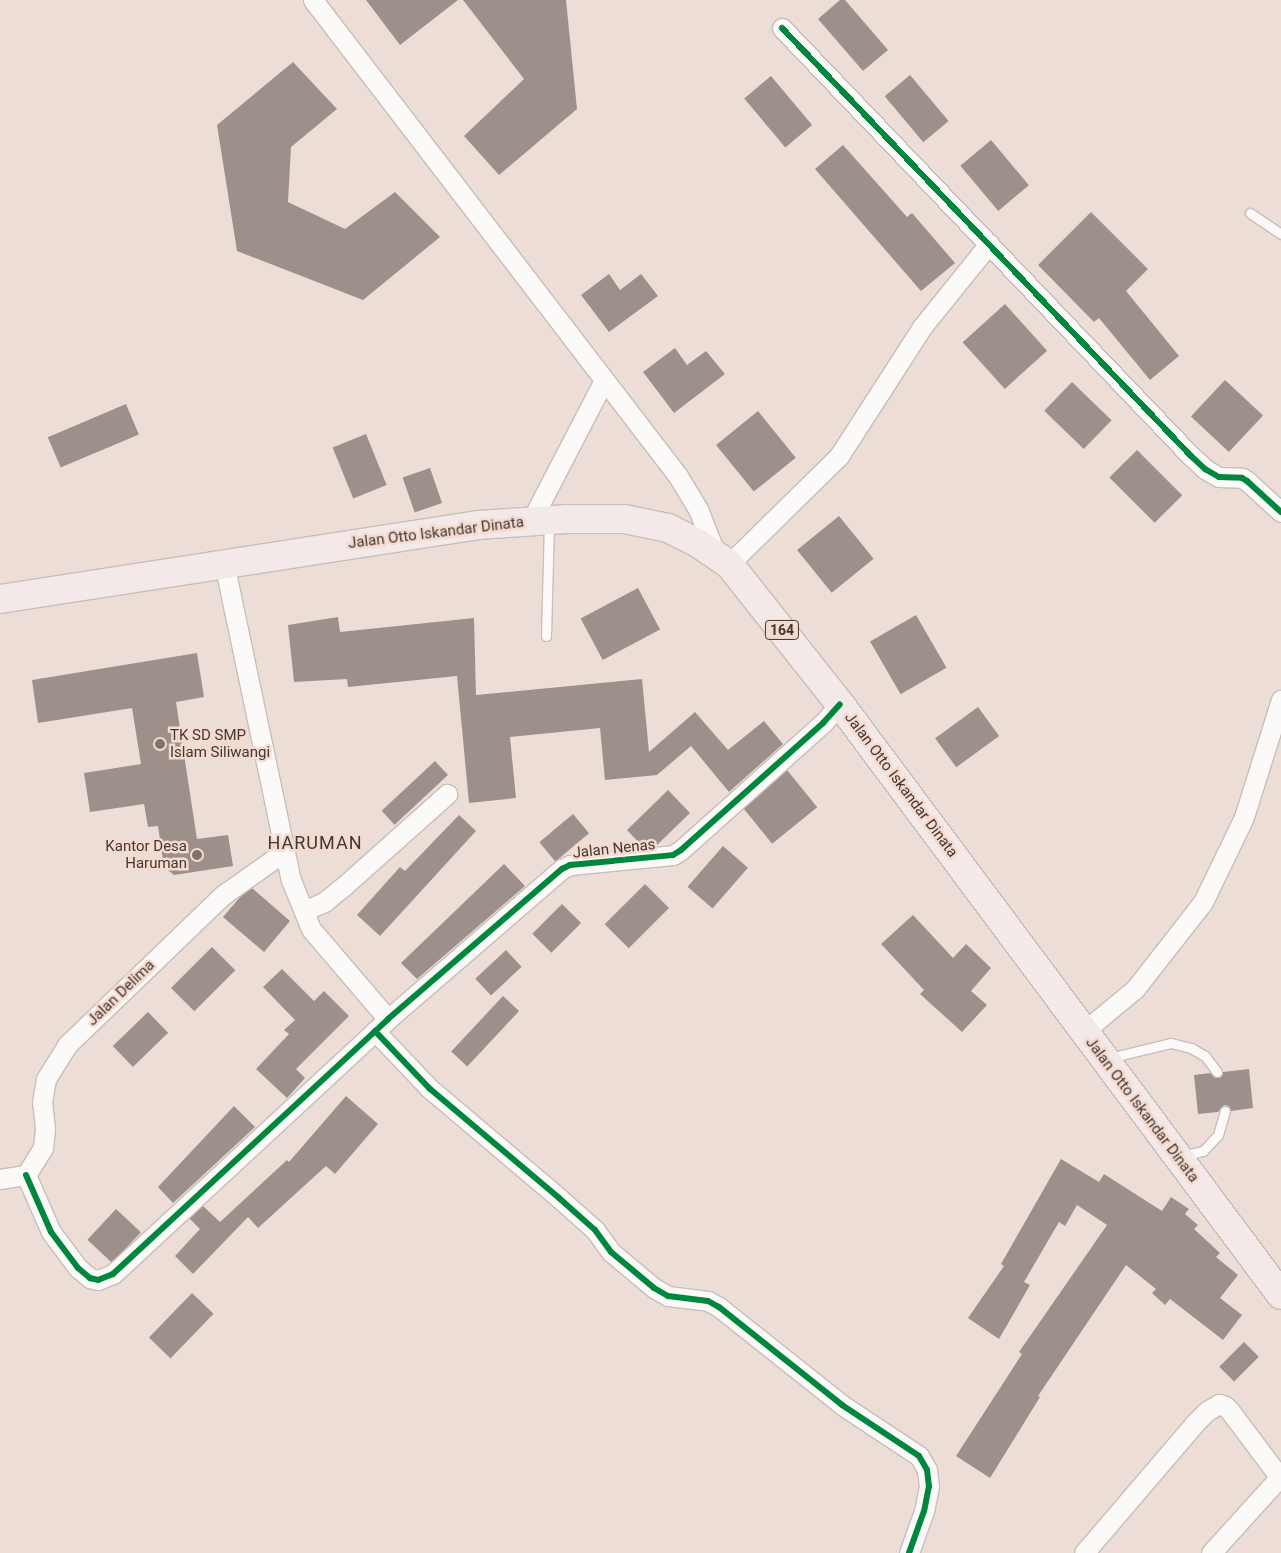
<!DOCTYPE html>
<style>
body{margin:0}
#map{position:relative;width:1281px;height:1553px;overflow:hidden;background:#ecded7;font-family:Roboto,sans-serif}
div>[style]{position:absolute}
.building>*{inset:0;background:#9d908b;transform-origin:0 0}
.roads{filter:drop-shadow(1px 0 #c8bdb8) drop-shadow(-1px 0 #c8bdb8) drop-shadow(0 1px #c8bdb8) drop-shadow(0 -1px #c8bdb8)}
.lane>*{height:9px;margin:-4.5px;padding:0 4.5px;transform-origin:4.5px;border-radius:4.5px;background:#fcfaf9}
.street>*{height:19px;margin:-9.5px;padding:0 9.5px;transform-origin:9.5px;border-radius:9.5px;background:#fcfaf9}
.primary>*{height:28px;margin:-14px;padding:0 14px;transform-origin:14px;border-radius:14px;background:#f3e9e9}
.cycleway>*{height:6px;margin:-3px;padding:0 3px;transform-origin:3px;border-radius:3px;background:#00873e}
.dots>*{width:14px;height:14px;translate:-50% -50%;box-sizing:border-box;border:2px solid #f4dacf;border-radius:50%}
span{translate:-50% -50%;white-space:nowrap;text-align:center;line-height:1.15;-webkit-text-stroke:5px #f4dacf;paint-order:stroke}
.shield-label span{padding:1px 4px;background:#f4dacf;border:1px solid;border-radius:4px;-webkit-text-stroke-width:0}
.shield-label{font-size:14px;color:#423833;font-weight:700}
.street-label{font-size:15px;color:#423833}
.poi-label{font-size:15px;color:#423833}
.left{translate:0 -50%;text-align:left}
.right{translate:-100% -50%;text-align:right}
.quarter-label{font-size:18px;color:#423833;letter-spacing:1px}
</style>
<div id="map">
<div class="building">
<div style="clip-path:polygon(366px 0,458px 0,400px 45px)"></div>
<div style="clip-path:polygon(463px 0,566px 0,577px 109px,499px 175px,464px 136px,524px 79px)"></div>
<div style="clip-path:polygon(840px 0,845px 0,888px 50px,863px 71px,818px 19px)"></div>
<div style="clip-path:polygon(293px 62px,337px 109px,291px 147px,288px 202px,345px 229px,395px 192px,440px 237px,363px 300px,237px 251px,217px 125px)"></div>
<div style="left:910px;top:75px;width:60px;height:33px;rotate:50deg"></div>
<div style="left:771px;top:76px;width:64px;height:35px;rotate:50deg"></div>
<div style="left:991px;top:140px;width:59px;height:40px;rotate:50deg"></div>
<div style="clip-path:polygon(843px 145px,907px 217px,912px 213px,955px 263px,921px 291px,815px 169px)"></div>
<div style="clip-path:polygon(1091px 212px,1148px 269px,1126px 291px,1179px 356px,1150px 380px,1099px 318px,1094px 322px,1038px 265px)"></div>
<div style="clip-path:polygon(609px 274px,620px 290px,641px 274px,658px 296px,609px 332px,581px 295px)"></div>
<div style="left:1005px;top:304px;width:63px;height:57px;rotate:48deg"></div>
<div style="clip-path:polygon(675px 348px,687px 365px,706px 351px,725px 374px,674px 413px,643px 372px)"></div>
<div style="left:1225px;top:380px;width:52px;height:50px;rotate:43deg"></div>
<div style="left:1072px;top:382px;width:55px;height:40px;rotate:44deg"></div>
<div style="left:126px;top:404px;width:33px;height:85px;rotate:67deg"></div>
<div style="left:758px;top:411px;width:60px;height:54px;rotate:51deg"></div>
<div style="left:366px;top:434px;width:55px;height:36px;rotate:68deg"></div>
<div style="left:1137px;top:450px;width:64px;height:39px;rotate:45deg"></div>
<div style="left:430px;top:468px;width:37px;height:29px;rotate:71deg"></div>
<div style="left:839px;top:516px;width:55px;height:54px;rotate:51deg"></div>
<div style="left:638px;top:588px;width:47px;height:65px;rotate:62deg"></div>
<div style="left:916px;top:615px;width:61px;height:53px;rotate:60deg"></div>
<div style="clip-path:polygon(338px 617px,340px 632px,474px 618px,476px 695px,642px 679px,649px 752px,695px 712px,728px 750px,764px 721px,783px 744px,729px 792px,691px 746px,657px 775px,605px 780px,600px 728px,510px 737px,516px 798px,469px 803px,457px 676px,348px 687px,347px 679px,294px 682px,288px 625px)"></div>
<div style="clip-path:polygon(197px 653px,204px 697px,176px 702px,197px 839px,228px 835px,233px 866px,174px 875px,164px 867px,158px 826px,148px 827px,144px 804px,90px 812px,84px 773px,141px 764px,132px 708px,38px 723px,32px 680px)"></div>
<div style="left:978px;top:707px;width:36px;height:53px;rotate:54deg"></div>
<div style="left:435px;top:761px;width:19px;height:73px;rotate:47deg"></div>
<div style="left:787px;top:770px;width:48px;height:58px;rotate:51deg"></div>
<div style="clip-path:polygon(668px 790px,690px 813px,657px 845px,643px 847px,627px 830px)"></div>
<div style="left:573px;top:814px;width:25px;height:44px;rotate:50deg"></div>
<div style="clip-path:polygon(459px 815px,476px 831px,380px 936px,357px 915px,400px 867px,405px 871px)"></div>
<div style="left:723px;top:846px;width:33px;height:54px;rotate:41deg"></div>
<div style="clip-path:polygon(504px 864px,525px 886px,417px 979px,401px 963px)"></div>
<div style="left:645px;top:884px;width:34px;height:57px;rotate:45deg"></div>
<div style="clip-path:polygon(252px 888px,290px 921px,264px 952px,223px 917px,241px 896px)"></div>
<div style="left:562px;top:904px;width:27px;height:42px;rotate:45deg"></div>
<div style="clip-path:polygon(913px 915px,953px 958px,966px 944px,991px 968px,971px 991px,987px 1005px,962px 1032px,920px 994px,924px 990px,881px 944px)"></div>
<div style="left:212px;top:947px;width:33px;height:58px;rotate:45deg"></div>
<div style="left:506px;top:950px;width:23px;height:42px;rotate:47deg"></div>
<div style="clip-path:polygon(282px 969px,314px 1001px,324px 991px,349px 1016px,296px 1069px,305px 1078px,287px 1098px,256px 1069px,289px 1034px,284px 1030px,295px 1020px,263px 987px)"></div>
<div style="left:503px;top:996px;width:22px;height:76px;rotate:43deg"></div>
<div style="left:148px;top:1012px;width:29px;height:49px;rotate:46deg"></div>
<div style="clip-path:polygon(1249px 1069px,1253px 1108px,1231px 1111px,1229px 1106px,1224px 1105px,1218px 1112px,1198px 1114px,1194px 1075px,1210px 1073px,1217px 1078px,1221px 1077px,1223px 1072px)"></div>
<div style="clip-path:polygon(346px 1096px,378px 1124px,335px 1174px,326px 1166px,258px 1228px,248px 1217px,193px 1274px,175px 1256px,200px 1229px,189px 1218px,203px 1206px,220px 1222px,287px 1160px,289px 1162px)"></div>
<div style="clip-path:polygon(234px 1106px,255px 1127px,173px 1203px,158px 1187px)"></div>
<div style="clip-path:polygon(1061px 1159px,1099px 1182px,1104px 1174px,1162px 1211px,1171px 1197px,1189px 1209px,1185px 1214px,1198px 1225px,1194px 1229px,1220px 1253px,1216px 1257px,1238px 1275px,1220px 1298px,1242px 1315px,1223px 1340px,1170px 1299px,1165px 1305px,1152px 1293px,1156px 1289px,1126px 1265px,1038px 1396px,1040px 1397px,990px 1478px,956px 1456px,1022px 1354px,1019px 1352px,1107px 1225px,1077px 1205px,1065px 1226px,1059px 1222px,1024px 1282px,1030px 1285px,999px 1339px,968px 1318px,1004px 1266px,1001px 1264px)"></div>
<div style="left:116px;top:1209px;width:34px;height:42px;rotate:43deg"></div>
<div style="left:192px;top:1293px;width:30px;height:62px;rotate:44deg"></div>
<div style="left:1244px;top:1342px;width:21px;height:35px;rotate:45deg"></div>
</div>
<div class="roads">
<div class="lane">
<div style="left:1250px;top:213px;width:37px;rotate:34deg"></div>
<div style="left:546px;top:636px;width:113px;rotate:-88.5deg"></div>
<div style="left:1109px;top:1058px;width:64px;rotate:-13.6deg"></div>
<div style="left:1171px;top:1043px;width:21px;rotate:14deg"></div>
<div style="left:1191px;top:1048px;width:16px;rotate:30deg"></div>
<div style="left:1205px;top:1056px;width:20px;rotate:53deg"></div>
<div style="left:1181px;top:1156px;width:23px;rotate:-13deg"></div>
<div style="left:1203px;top:1151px;width:22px;rotate:-47deg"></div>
<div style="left:1218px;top:1135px;width:25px;rotate:-74deg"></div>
</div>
<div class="street">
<div style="left:313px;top:0;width:600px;rotate:52.52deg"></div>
<div style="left:678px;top:476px;width:39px;rotate:59deg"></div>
<div style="left:698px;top:509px;width:49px;rotate:68.6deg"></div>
<div style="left:782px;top:28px;width:591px;rotate:46.3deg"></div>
<div style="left:1190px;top:455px;width:21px;rotate:43deg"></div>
<div style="left:1205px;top:469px;width:16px;rotate:30deg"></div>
<div style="left:1219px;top:477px;width:23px;rotate:2deg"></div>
<div style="left:1242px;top:478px;width:6px;rotate:31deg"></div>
<div style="left:1247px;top:481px;width:46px;rotate:42.4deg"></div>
<div style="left:531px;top:521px;width:159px;rotate:-62.6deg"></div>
<div style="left:224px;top:563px;width:324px;rotate:78.1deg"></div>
<div style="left:291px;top:880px;width:53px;rotate:67.8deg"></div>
<div style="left:311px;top:929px;width:118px;rotate:49.5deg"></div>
<div style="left:729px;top:564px;width:154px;rotate:-44.5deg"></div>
<div style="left:839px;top:456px;width:153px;rotate:-57.2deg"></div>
<div style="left:922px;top:327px;width:107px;rotate:-51.1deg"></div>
<div style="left:304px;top:911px;width:22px;rotate:-24deg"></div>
<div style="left:324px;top:902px;width:27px;rotate:-39deg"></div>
<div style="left:345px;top:885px;width:137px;rotate:-41.7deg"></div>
<div style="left:375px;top:1031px;width:79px;rotate:46.5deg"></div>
<div style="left:429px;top:1088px;width:170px;rotate:40.2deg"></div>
<div style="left:559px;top:1198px;width:48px;rotate:41.6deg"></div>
<div style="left:595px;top:1230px;width:27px;rotate:54deg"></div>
<div style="left:611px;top:1252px;width:56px;rotate:39.9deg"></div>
<div style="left:654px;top:1288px;width:16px;rotate:30deg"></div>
<div style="left:668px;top:1296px;width:40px;rotate:7.1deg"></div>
<div style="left:708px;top:1301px;width:13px;rotate:29deg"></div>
<div style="left:719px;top:1307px;width:157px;rotate:38.5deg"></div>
<div style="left:842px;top:1405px;width:92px;rotate:33.5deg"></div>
<div style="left:919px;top:1456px;width:16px;rotate:60deg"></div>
<div style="left:927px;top:1470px;width:16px;rotate:83deg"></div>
<div style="left:929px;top:1486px;width:25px;rotate:101deg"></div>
<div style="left:924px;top:1511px;width:45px;rotate:109.7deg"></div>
<div style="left:1083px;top:1032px;width:67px;rotate:-39.6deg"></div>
<div style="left:1135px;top:989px;width:110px;rotate:-52deg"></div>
<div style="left:1203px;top:902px;width:94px;rotate:-64.2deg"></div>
<div style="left:1244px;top:817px;width:123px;rotate:-72.5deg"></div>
<div style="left:26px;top:1175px;width:62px;rotate:66.3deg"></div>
<div style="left:51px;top:1232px;width:45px;rotate:53.1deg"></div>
<div style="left:78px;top:1268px;width:16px;rotate:40deg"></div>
<div style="left:90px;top:1278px;width:8px;rotate:14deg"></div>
<div style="left:98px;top:1280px;width:16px;rotate:-22deg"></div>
<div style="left:113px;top:1274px;width:375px;rotate:-42.8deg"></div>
<div style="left:388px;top:1019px;width:230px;rotate:-40.8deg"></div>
<div style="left:562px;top:869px;width:9px;rotate:-27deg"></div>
<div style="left:570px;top:865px;width:103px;rotate:-5.5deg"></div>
<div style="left:673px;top:855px;width:9px;rotate:-32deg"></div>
<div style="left:681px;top:850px;width:191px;rotate:-41.8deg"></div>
<div style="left:823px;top:723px;width:25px;rotate:-48deg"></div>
<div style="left:26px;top:1175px;width:32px;rotate:-58deg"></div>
<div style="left:43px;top:1148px;width:19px;rotate:-84deg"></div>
<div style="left:45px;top:1129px;width:27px;rotate:-96deg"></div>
<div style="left:42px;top:1102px;width:23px;rotate:-80deg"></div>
<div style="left:46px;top:1079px;width:40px;rotate:-58deg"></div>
<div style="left:67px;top:1045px;width:216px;rotate:-43.9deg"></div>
<div style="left:223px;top:895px;width:76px;rotate:-35.4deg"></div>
<div style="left:0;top:1179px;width:26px;rotate:-9deg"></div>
<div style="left:1084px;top:1553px;width:170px;rotate:-49.5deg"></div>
<div style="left:1194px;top:1424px;width:18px;rotate:-45deg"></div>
<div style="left:1207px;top:1411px;width:14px;rotate:-30deg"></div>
<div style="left:1219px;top:1404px;width:6px;rotate:18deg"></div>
<div style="left:1225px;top:1406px;width:7px;rotate:45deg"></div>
<div style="left:1230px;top:1411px;width:85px;rotate:53.1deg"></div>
<div style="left:1211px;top:1553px;width:103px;rotate:-47.8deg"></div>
</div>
<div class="primary">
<div style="left:0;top:599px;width:485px;rotate:-8.8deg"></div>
<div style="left:479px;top:525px;width:88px;rotate:-3.9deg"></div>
<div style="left:567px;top:519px;width:57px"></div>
<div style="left:624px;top:519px;width:45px;rotate:11.6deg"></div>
<div style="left:668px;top:528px;width:35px;rotate:27deg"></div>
<div style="left:699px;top:544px;width:36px;rotate:34deg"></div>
<div style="left:729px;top:564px;width:179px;rotate:51.6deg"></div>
<div style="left:840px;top:704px;width:737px;rotate:53.27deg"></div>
</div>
</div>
<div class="cycleway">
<div style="left:782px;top:28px;width:591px;rotate:46.3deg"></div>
<div style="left:1190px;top:455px;width:21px;rotate:43deg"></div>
<div style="left:1205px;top:469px;width:16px;rotate:30deg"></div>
<div style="left:1219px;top:477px;width:23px;rotate:2deg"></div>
<div style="left:1242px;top:478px;width:6px;rotate:31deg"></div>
<div style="left:1247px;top:481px;width:46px;rotate:42.4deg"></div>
<div style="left:375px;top:1031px;width:79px;rotate:46.5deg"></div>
<div style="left:429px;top:1088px;width:170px;rotate:40.2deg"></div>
<div style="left:559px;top:1198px;width:48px;rotate:41.6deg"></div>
<div style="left:595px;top:1230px;width:27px;rotate:54deg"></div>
<div style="left:611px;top:1252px;width:56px;rotate:39.9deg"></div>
<div style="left:654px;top:1288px;width:16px;rotate:30deg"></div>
<div style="left:668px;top:1296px;width:40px;rotate:7.1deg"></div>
<div style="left:708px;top:1301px;width:13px;rotate:29deg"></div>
<div style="left:719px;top:1307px;width:157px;rotate:38.5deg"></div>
<div style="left:842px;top:1405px;width:92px;rotate:33.5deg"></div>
<div style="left:919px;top:1456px;width:16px;rotate:60deg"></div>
<div style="left:927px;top:1470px;width:16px;rotate:83deg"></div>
<div style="left:929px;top:1486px;width:25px;rotate:101deg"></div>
<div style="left:924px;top:1511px;width:45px;rotate:109.7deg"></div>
<div style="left:26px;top:1175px;width:62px;rotate:66.3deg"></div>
<div style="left:51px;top:1232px;width:45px;rotate:53.1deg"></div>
<div style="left:78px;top:1268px;width:16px;rotate:40deg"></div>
<div style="left:90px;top:1278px;width:8px;rotate:14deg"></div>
<div style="left:98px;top:1280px;width:16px;rotate:-22deg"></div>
<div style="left:113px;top:1274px;width:375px;rotate:-42.8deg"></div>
<div style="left:388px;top:1019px;width:230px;rotate:-40.8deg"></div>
<div style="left:562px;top:869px;width:9px;rotate:-27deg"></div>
<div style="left:570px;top:865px;width:103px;rotate:-5.5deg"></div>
<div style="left:673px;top:855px;width:9px;rotate:-32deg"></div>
<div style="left:681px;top:850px;width:191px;rotate:-41.8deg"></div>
<div style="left:823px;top:723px;width:25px;rotate:-48deg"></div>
</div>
<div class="dots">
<div style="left:160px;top:744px;background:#7e726c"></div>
<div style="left:197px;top:855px;background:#7e726c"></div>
</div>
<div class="shield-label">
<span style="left:782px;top:630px">164</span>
</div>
<div class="street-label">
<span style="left:436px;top:533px;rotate:-7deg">Jalan Otto Iskandar Dinata</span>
<span style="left:901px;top:785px;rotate:53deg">Jalan Otto Iskandar Dinata</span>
<span style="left:614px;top:849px;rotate:-6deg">Jalan Nenas</span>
<span style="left:121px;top:993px;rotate:-44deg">Jalan Delima</span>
<span style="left:1142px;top:1110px;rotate:53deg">Jalan Otto Iskandar Dinata</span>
</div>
<div class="poi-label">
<span class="left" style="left:170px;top:744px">TK SD SMP<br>Islam Siliwangi</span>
<span class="right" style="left:187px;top:855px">Kantor Desa<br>Haruman</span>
</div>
<div class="quarter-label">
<span style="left:315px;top:843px">HARUMAN</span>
</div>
</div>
